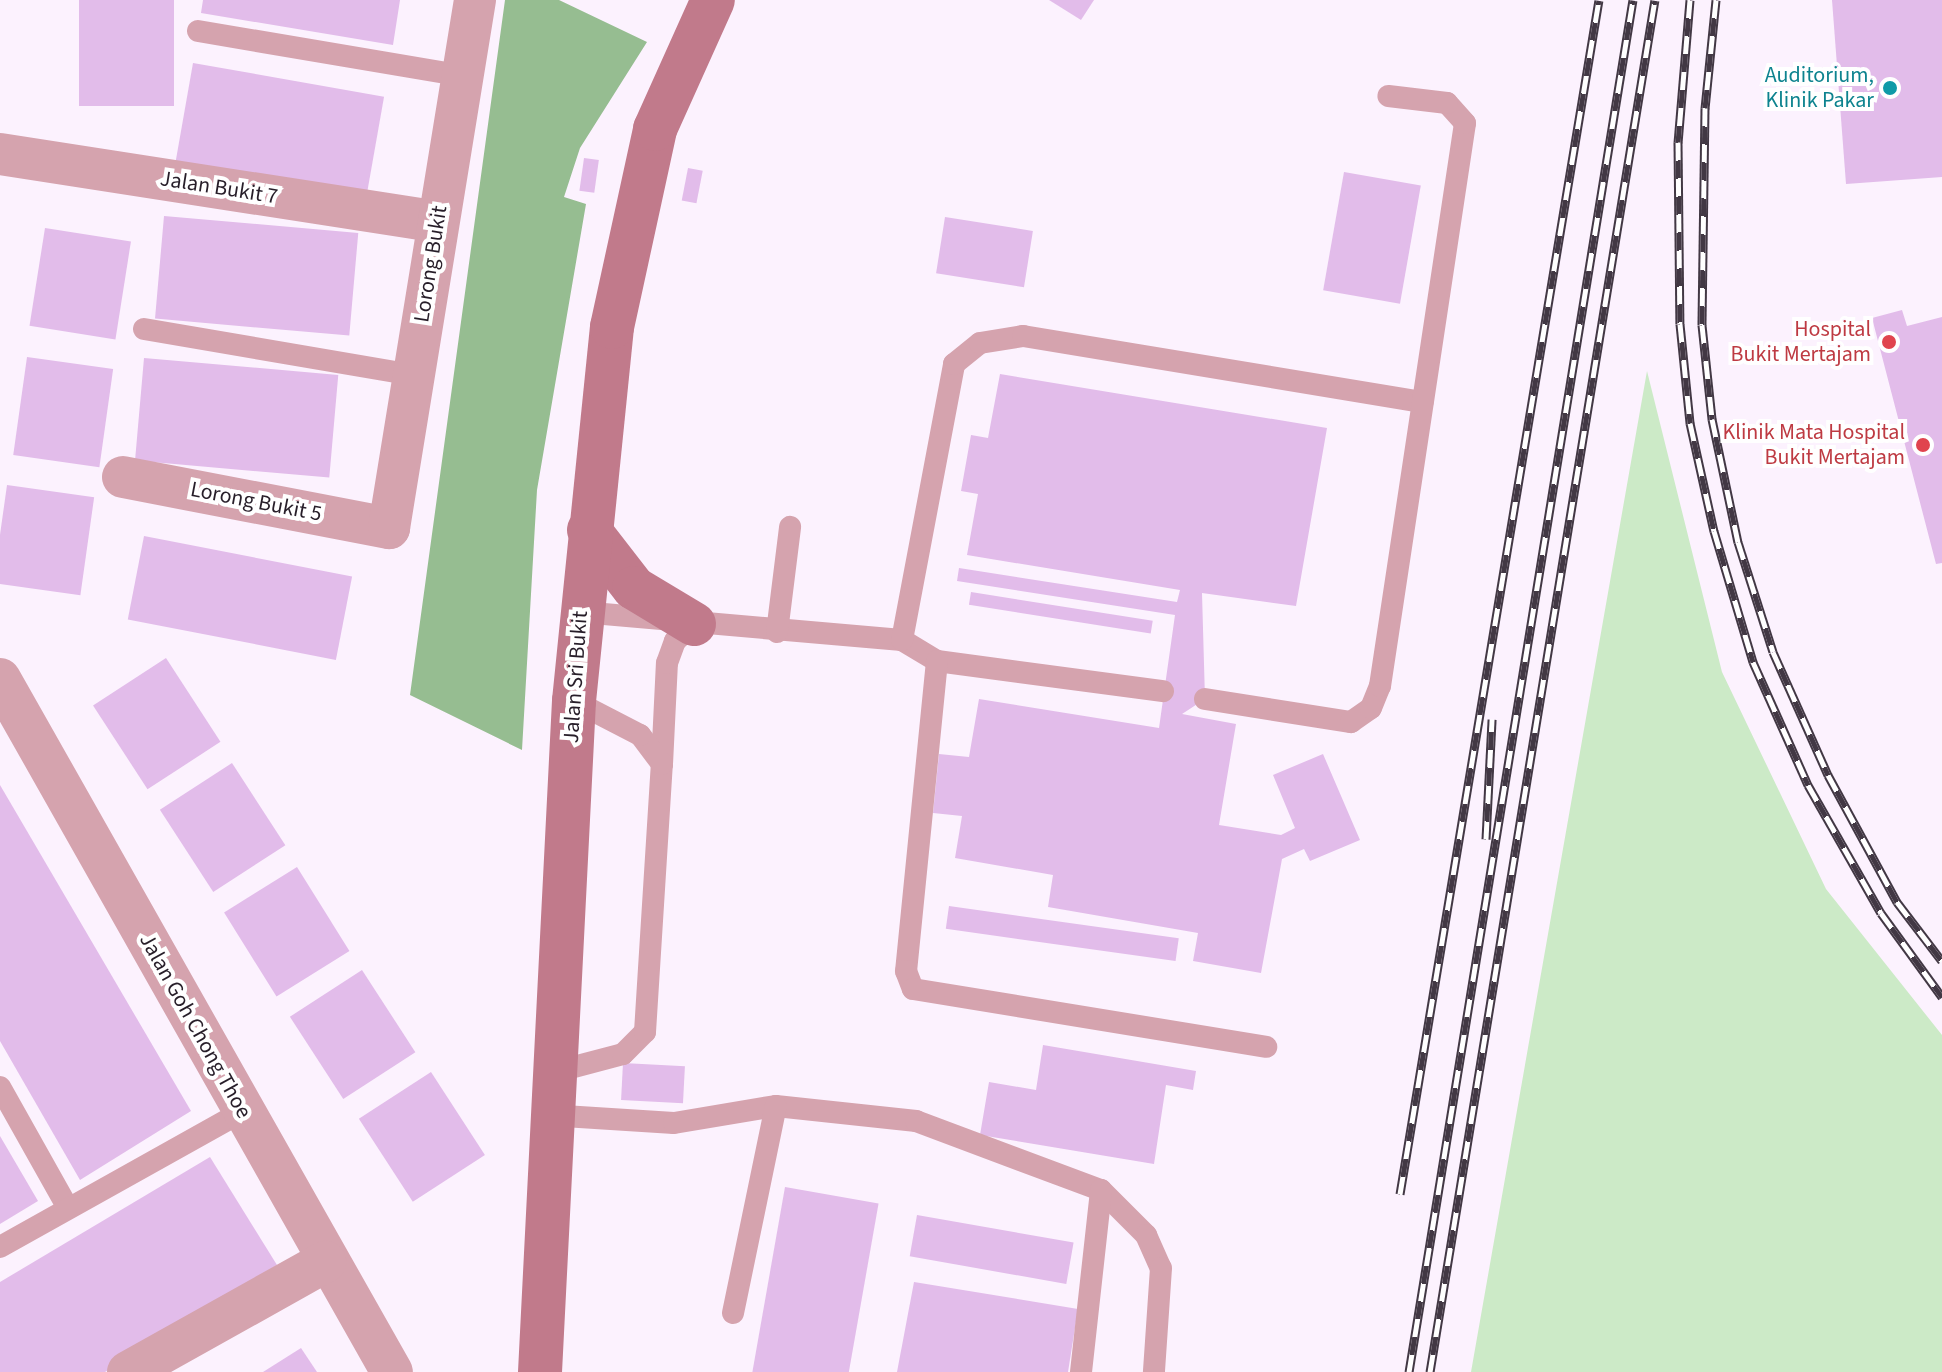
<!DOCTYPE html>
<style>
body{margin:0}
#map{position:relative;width:1942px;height:1372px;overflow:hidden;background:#fcf2fe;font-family:"Source Sans 3",sans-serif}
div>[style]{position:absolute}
.green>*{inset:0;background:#cceac7}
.forest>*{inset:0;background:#96bd91}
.building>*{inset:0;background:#e2bcea;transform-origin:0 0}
.lane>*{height:22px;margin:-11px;padding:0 11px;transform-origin:11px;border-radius:11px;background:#d5a3ae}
.street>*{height:42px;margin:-21px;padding:0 21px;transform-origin:21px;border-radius:21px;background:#d5a3ae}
.secondary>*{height:44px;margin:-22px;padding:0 22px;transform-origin:22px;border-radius:22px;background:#c17a8b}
.rail>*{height:9px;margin-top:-4.5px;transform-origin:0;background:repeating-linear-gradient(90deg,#fff 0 18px,#423844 0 36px);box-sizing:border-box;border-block:2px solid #423844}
.dots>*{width:22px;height:22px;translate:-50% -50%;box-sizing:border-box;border:4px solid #fff;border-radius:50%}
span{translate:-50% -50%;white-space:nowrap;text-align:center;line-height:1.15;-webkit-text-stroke:8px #fff;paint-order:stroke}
.culture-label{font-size:22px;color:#0d838f}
.right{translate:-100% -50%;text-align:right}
.street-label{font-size:22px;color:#271e29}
.health-label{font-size:22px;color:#be3a42}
</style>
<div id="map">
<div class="green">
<i style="clip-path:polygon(1647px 371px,1722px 672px,1826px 889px,1942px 1035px,1942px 1372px,1471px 1372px)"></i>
</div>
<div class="forest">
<i style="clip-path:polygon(505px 0,559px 0,647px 42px,580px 148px,564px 197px,586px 204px,537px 490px,522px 750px,410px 695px)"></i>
</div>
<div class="building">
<i style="left:79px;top:0;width:95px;height:106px"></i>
<i style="clip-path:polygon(203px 0,400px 0,393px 45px,201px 13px)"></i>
<i style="clip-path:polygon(1049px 0,1094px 0,1081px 20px)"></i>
<i style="clip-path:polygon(1832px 0,1942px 0,1942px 177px,1846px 184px)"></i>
<i style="left:193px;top:63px;width:194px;height:103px;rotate:10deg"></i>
<i style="left:584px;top:158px;width:15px;height:33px;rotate:8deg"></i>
<i style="left:688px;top:168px;width:15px;height:33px;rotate:11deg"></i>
<i style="left:1344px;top:172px;width:78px;height:120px;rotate:10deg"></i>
<i style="left:164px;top:216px;width:195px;height:103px;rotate:5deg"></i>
<i style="left:945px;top:217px;width:89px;height:57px;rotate:9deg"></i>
<i style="left:45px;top:228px;width:87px;height:99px;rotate:9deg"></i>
<i style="clip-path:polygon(1902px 310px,1907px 326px,1942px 317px,1942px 563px,1936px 564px,1872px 318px)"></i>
<i style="left:27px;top:357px;width:87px;height:99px;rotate:8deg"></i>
<i style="left:144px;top:358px;width:195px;height:103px;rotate:5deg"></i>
<i style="clip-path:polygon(1000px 374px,1327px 428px,1296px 606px,1202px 593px,1205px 699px,1182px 714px,1236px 724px,1219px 825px,1281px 835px,1295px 828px,1273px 775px,1323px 754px,1360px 840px,1310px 861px,1304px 849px,1282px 859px,1261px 973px,1193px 961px,1198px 933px,1048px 907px,1053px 875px,955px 858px,962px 816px,933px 813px,939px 754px,969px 757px,979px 699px,1159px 728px,1175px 615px,957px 581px,959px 568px,1177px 602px,1180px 590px,967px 555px,978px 494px,961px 491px,971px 435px,988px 438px)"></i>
<i style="left:7px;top:485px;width:88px;height:99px;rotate:8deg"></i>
<i style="left:144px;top:536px;width:212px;height:85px;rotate:11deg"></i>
<i style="left:971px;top:592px;width:184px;height:13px;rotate:9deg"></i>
<i style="left:166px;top:658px;width:100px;height:87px;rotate:57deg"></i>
<i style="left:232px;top:763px;width:98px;height:86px;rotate:57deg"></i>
<i style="clip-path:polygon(0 785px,191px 1111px,80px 1180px,0 1041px)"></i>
<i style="left:297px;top:867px;width:99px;height:86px;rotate:58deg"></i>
<i style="left:949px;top:906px;width:232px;height:23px;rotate:8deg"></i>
<i style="left:362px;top:970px;width:98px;height:86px;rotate:57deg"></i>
<i style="clip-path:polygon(1043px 1045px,1196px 1071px,1193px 1090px,1166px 1085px,1154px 1164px,980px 1135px,989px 1082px,1036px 1090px)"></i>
<i style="left:623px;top:1063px;width:62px;height:37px;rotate:3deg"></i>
<i style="left:431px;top:1072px;width:99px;height:86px;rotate:57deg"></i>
<i style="clip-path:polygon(0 1136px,38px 1201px,0 1224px)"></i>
<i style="clip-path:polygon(210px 1157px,277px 1265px,105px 1372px,0 1372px,0 1282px)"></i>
<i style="left:785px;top:1187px;width:95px;height:188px;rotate:10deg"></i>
<i style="left:917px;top:1215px;width:159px;height:42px;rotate:10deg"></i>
<i style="clip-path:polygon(914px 1282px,1078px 1309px,1068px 1372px,897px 1372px)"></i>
<i style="clip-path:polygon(301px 1348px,317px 1372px,263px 1372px)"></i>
</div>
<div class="lane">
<i style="left:198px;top:31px;width:269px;rotate:9.6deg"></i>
<i style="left:144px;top:329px;width:273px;rotate:9.7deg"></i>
<i style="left:581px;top:612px;width:322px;rotate:5deg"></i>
<i style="left:902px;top:640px;width:41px;rotate:31deg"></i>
<i style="left:937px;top:661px;width:228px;rotate:7.6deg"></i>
<i style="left:777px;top:632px;width:106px;rotate:-82.9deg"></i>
<i style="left:902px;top:640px;width:281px;rotate:-79.3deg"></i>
<i style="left:954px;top:364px;width:33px;rotate:-39deg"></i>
<i style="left:980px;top:343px;width:44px;rotate:-9.2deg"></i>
<i style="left:1023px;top:336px;width:405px;rotate:9.4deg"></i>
<i style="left:937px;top:661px;width:312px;rotate:95.7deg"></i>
<i style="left:906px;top:971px;width:19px;rotate:69deg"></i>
<i style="left:913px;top:989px;width:358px;rotate:9.3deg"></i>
<i style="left:1205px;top:699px;width:148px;rotate:9deg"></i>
<i style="left:1351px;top:722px;width:24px;rotate:-35deg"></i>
<i style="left:1371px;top:708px;width:24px;rotate:-68deg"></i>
<i style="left:1380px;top:686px;width:569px;rotate:-81.41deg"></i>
<i style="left:1465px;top:123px;width:27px;rotate:-132deg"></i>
<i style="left:1447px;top:103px;width:59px;rotate:-173.2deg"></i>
<i style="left:662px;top:764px;width:101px;rotate:-87.2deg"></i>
<i style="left:667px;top:663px;width:23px;rotate:-70deg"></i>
<i style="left:675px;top:641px;width:25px;rotate:-42deg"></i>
<i style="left:551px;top:1073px;width:74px;rotate:-14.8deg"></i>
<i style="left:623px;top:1054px;width:31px;rotate:-45deg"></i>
<i style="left:645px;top:1032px;width:269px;rotate:-86.4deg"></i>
<i style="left:662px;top:764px;width:36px;rotate:-127deg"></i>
<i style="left:640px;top:735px;width:74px;rotate:-152.7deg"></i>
<i style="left:0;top:1087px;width:139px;rotate:60.7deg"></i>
<i style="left:548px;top:1115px;width:126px;rotate:3.6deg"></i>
<i style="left:674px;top:1123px;width:103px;rotate:-9.5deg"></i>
<i style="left:776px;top:1106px;width:141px;rotate:6.1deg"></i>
<i style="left:916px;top:1121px;width:197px;rotate:20.5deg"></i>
<i style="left:1101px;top:1190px;width:64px;rotate:45deg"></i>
<i style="left:1146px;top:1235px;width:36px;rotate:66deg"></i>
<i style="left:1161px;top:1268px;width:104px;rotate:93.9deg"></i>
<i style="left:0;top:1247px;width:278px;rotate:-29.2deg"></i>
<i style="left:733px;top:1313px;width:211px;rotate:-78.3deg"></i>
<i style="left:1081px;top:1372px;width:183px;rotate:-83.7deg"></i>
</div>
<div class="street">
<i style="left:0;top:154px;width:443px;rotate:8.8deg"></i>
<i style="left:123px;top:477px;width:271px;rotate:10.9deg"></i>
<i style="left:389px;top:528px;width:535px;rotate:-80.75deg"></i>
<i style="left:0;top:679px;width:796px;rotate:60.51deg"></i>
<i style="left:128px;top:1372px;width:226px;rotate:-29.2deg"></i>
</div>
<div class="secondary">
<i style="left:589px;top:530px;width:73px;rotate:52.2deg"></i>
<i style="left:634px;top:588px;width:70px;rotate:31deg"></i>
<i style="left:540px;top:1372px;width:672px;rotate:-87.1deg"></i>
<i style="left:574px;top:701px;width:376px;rotate:-84.2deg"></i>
<i style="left:612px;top:327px;width:203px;rotate:-77.7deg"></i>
<i style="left:655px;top:129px;width:141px;rotate:-65.8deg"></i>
</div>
<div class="rail">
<i style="left:1690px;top:0;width:143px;rotate:94.8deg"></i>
<i style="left:1678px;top:142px;width:182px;rotate:89.4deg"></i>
<i style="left:1680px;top:324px;width:100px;rotate:84.2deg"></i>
<i style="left:1690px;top:423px;width:111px;rotate:77.5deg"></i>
<i style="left:1714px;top:531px;width:137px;rotate:73.4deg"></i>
<i style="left:1753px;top:662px;width:135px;rotate:65.9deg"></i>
<i style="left:1808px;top:785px;width:147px;rotate:60.3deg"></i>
<i style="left:1881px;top:913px;width:104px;rotate:54deg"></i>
<i style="left:1716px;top:0;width:109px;rotate:95.8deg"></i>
<i style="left:1705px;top:108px;width:217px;rotate:90.8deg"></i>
<i style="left:1702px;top:325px;width:95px;rotate:83.9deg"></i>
<i style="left:1712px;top:419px;width:126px;rotate:78.1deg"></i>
<i style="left:1738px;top:542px;width:115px;rotate:72.3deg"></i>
<i style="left:1773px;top:652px;width:135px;rotate:65.9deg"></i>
<i style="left:1828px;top:775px;width:145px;rotate:61.5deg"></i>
<i style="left:1897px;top:902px;width:74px;rotate:52.7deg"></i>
<i style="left:1486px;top:839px;width:120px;rotate:-87.1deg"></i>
<i style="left:1400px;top:1194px;width:1210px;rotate:-80.54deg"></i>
<i style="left:1409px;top:1372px;width:1390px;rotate:-80.73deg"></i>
<i style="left:1430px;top:1372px;width:1390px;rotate:-80.69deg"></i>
</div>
<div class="dots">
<i style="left:1890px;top:88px;background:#0f9aa8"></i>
<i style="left:1889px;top:342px;background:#e0444e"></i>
<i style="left:1923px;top:445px;background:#e0444e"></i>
</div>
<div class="culture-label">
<span class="right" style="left:1874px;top:88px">Auditorium,<br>Klinik Pakar</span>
</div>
<div class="street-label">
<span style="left:219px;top:188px;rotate:9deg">Jalan Bukit 7</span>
<span style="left:431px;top:264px;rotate:-81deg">Lorong Bukit</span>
<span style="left:256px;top:502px;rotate:11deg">Lorong Bukit 5</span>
<span style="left:576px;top:677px;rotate:-86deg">Jalan Sri Bukit</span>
<span style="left:195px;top:1026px;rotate:61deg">Jalan Goh Chong Thoe</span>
</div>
<div class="health-label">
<span class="right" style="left:1871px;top:342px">Hospital<br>Bukit Mertajam</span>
<span class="right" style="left:1905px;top:445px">Klinik Mata Hospital<br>Bukit Mertajam</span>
</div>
</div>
